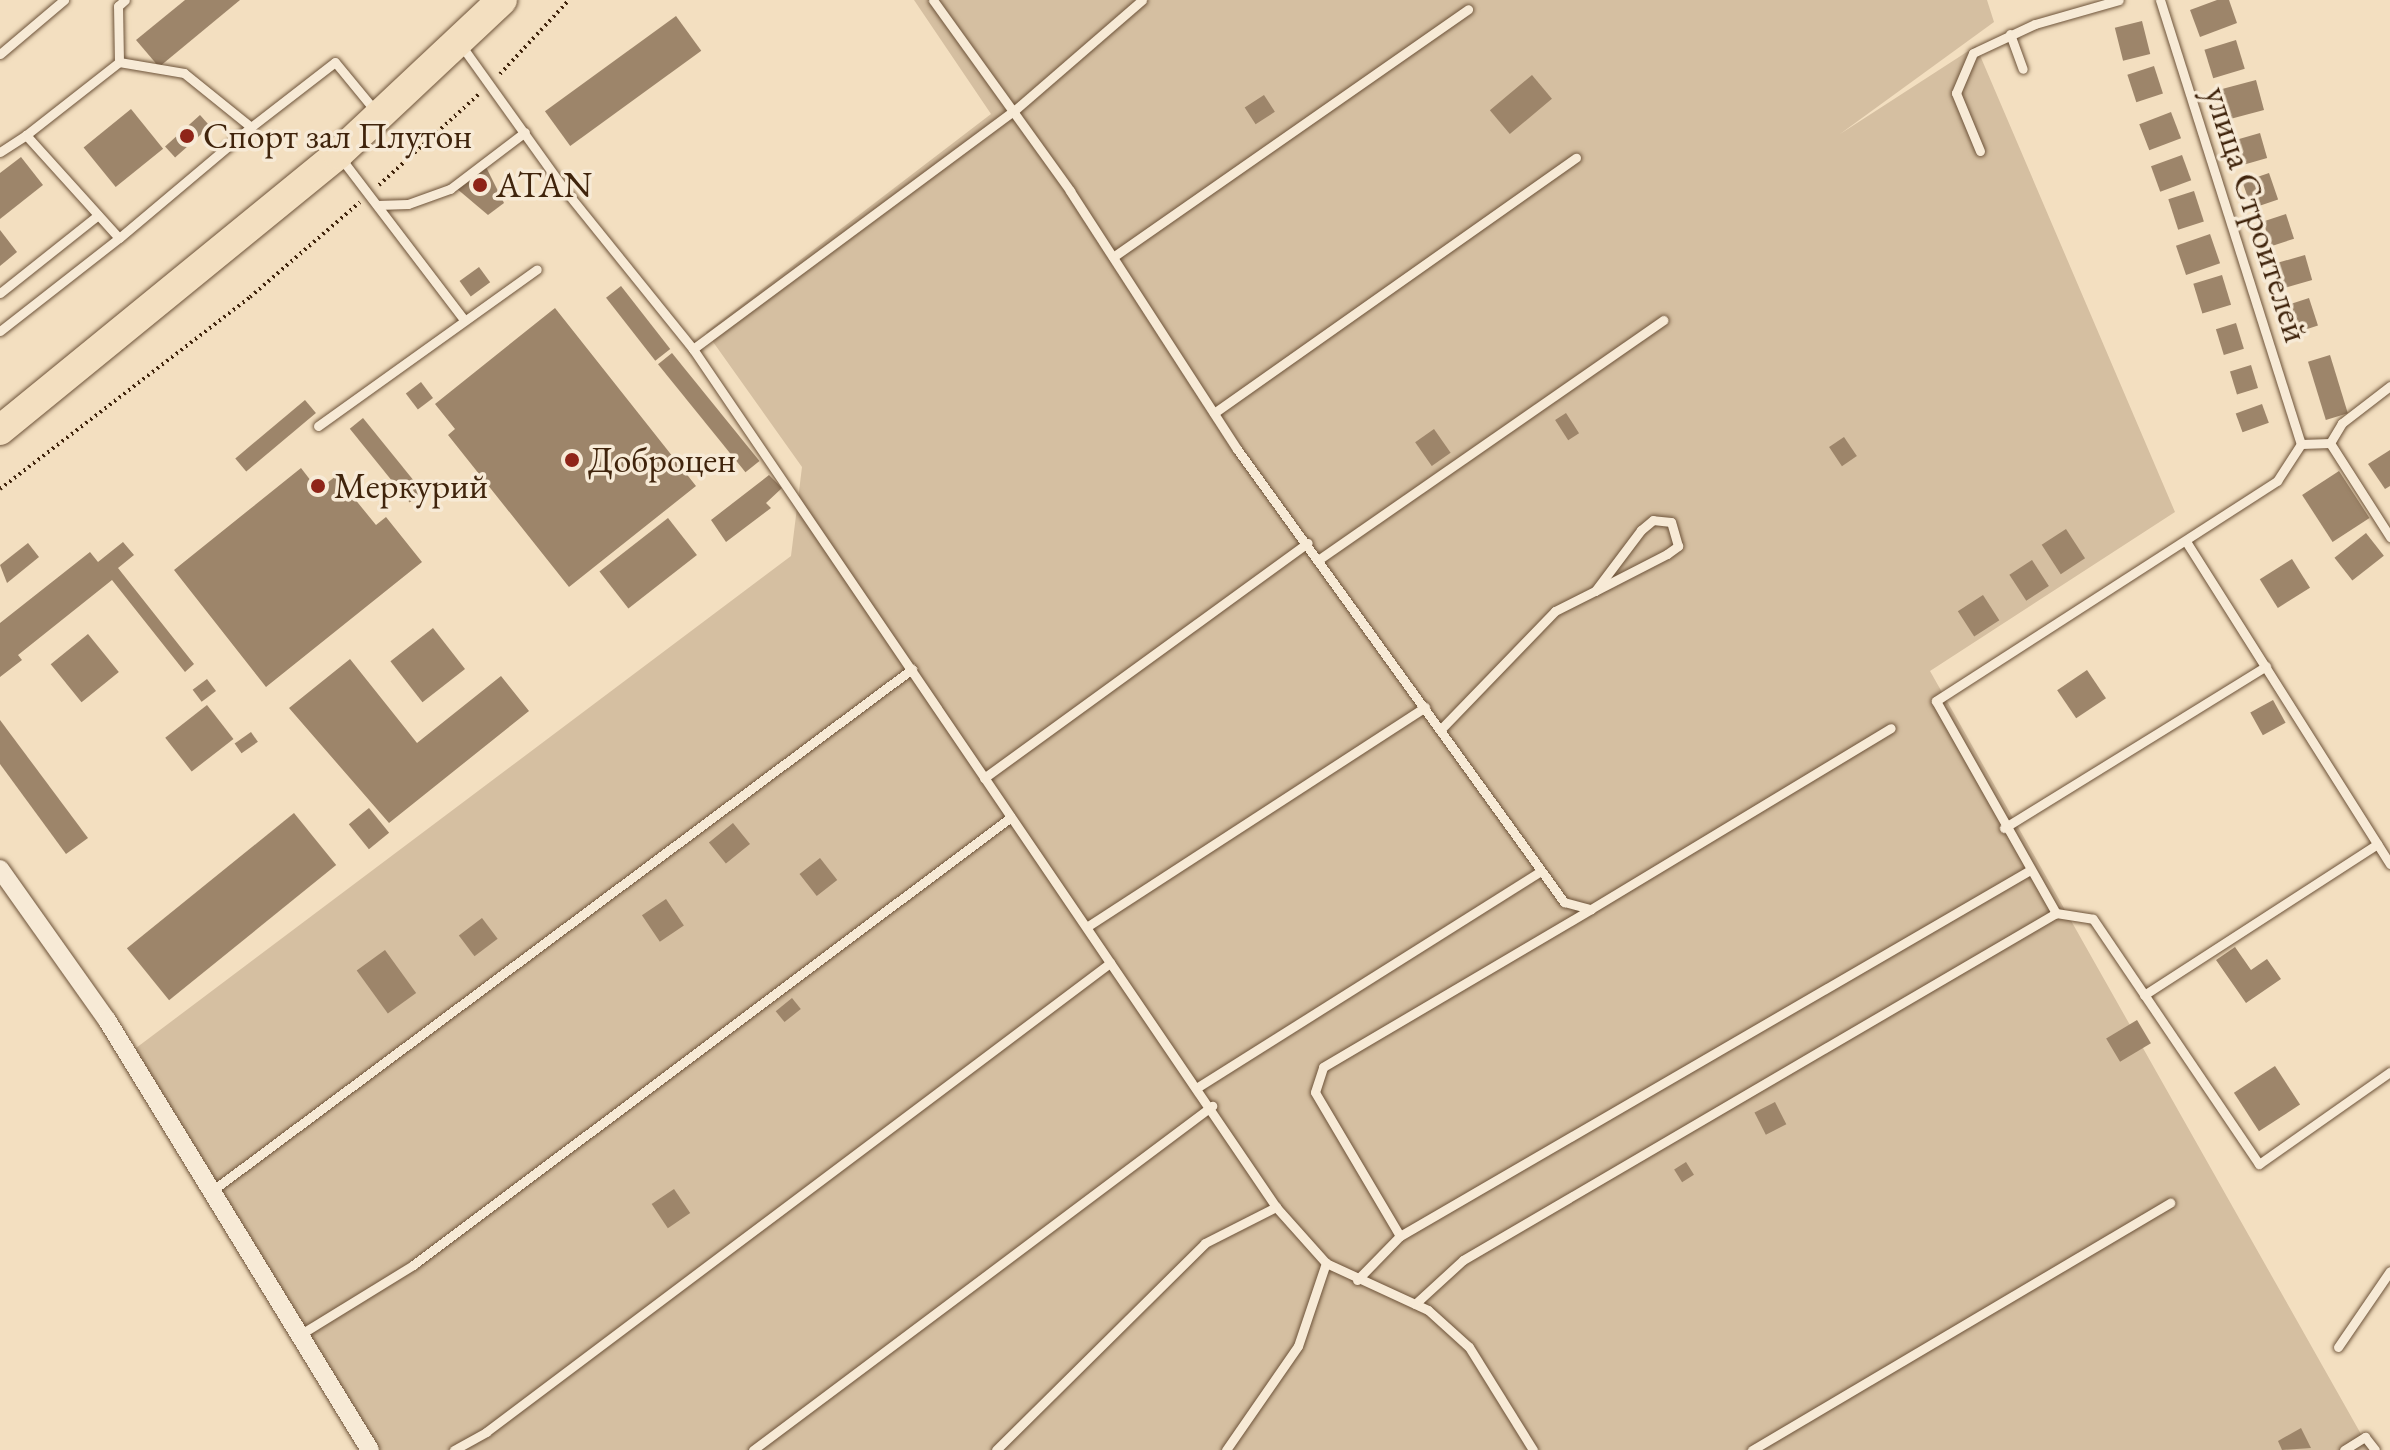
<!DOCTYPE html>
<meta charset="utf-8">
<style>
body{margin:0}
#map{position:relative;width:2390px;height:1450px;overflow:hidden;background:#f3dfc0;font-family:"EB Garamond",serif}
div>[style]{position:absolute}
.green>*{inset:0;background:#d5bfa1}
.building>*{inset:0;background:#9d856a;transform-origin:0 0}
.path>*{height:4px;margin-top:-2px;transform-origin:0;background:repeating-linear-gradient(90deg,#40240c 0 2px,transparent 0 6px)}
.roads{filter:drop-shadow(0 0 2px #6d5339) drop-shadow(0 0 2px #6d5339)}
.service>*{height:9px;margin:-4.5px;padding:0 4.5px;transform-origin:4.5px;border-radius:4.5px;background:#f7ead6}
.minor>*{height:18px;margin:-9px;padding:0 9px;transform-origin:9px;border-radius:9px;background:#f7ead6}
.primary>*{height:30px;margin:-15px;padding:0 15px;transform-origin:15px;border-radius:15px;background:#f3dfc0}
.dots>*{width:22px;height:22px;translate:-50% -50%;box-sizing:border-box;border:4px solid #f7ead6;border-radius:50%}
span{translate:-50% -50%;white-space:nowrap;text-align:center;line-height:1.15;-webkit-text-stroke:7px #f7ead6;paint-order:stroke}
.poi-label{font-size:36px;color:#40240c}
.left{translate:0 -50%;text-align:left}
.street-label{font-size:36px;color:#40240c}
</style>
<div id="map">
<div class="green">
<i style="clip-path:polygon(914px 0,1987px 0,1994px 22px,1840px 134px,1976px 46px,2175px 512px,1930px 671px,2370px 1450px,375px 1450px,132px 1051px,791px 556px,802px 467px,706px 332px,991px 114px)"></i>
</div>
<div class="building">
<i style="clip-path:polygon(185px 0,240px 0,159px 67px,136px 40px)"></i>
<i style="clip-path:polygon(2217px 0,2229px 0,2237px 23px,2200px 37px,2190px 10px)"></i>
<i style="left:676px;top:16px;width:43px;height:162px;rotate:54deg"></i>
<i style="left:2142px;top:21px;width:34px;height:28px;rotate:76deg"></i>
<i style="left:2236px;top:40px;width:30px;height:33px;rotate:73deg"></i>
<i style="left:2154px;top:66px;width:29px;height:28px;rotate:72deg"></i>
<i style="left:1532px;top:75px;width:31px;height:55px;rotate:50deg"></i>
<i style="left:2256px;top:80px;width:31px;height:38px;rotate:75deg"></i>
<i style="left:1264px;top:95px;width:20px;height:23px;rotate:57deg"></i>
<i style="left:131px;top:109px;width:51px;height:61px;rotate:51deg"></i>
<i style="left:2171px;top:112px;width:28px;height:34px;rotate:69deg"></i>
<i style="left:200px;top:115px;width:15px;height:47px;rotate:48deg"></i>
<i style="left:2260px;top:133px;width:26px;height:29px;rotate:74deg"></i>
<i style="left:2182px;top:155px;width:27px;height:33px;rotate:70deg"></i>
<i style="clip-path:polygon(21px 157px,43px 185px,0 219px,0 173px)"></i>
<i style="clip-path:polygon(485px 165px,504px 203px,488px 215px,456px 188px)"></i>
<i style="left:2269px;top:173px;width:28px;height:28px;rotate:71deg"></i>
<i style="left:2194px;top:191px;width:32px;height:27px;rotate:72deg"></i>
<i style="left:2286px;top:214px;width:26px;height:24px;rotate:72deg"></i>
<i style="clip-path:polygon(0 230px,17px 252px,0 266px)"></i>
<i style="left:2210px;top:234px;width:31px;height:36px;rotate:71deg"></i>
<i style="left:2305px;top:255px;width:26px;height:32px;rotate:74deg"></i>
<i style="left:479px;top:267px;width:19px;height:24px;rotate:54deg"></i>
<i style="left:2222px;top:275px;width:31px;height:30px;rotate:73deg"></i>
<i style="left:621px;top:286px;width:80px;height:19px;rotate:52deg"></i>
<i style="left:2309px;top:298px;width:29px;height:25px;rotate:72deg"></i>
<i style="clip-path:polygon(555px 308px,696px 486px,569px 587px,448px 435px,455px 429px,435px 404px)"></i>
<i style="left:2236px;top:323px;width:27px;height:21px;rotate:73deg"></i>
<i style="left:672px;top:353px;width:139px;height:18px;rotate:51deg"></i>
<i style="left:2330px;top:355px;width:61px;height:23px;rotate:73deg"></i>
<i style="left:2251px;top:365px;width:24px;height:22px;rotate:73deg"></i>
<i style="left:421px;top:382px;width:20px;height:19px;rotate:53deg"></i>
<i style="left:305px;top:400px;width:17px;height:91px;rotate:50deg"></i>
<i style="left:2262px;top:404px;width:20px;height:28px;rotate:70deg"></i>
<i style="left:1566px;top:413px;width:24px;height:13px;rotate:57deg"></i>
<i style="left:363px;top:418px;width:95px;height:17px;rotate:51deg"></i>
<i style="left:1434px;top:429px;width:29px;height:23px;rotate:55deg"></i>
<i style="left:1844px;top:437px;width:23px;height:18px;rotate:56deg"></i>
<i style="clip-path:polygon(2390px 450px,2390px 486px,2385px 489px,2368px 464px)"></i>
<i style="clip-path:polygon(301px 468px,318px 490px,336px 476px,376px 525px,386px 517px,422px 562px,266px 687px,174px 570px)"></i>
<i style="left:2339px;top:471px;width:56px;height:44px;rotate:57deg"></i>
<i style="clip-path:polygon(769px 475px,782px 488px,766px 503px,771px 508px,726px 542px,711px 520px)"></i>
<i style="left:668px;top:518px;width:47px;height:87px;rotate:52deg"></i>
<i style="left:2066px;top:529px;width:35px;height:29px;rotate:57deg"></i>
<i style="left:2366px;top:533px;width:29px;height:40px;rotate:52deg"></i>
<i style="clip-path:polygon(123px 542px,134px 555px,118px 568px,194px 664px,185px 672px,112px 580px,18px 655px,22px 660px,0 677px,0 623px,90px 552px,98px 562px)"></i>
<i style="clip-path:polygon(28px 543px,39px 557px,7px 583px,0 565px)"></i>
<i style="left:2292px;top:559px;width:34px;height:38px;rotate:58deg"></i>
<i style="left:2032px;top:560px;width:31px;height:27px;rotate:57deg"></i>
<i style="left:1983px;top:595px;width:30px;height:30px;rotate:57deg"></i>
<i style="left:433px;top:628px;width:52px;height:54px;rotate:52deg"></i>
<i style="left:88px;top:634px;width:49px;height:48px;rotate:51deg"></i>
<i style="clip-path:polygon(350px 659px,417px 743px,501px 676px,529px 711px,389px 823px,289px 708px)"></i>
<i style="left:2087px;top:670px;width:34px;height:36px;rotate:56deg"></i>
<i style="left:207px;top:679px;width:15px;height:18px;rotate:53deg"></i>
<i style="left:2273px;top:700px;width:26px;height:26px;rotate:61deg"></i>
<i style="left:207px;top:705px;width:43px;height:53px;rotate:52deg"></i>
<i style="clip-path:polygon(0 720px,88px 838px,66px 854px,0 764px)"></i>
<i style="left:251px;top:732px;width:12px;height:20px;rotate:55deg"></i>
<i style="left:369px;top:808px;width:32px;height:26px;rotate:51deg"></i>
<i style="left:294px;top:813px;width:67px;height:215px;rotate:51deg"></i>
<i style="left:733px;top:823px;width:27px;height:31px;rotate:51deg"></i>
<i style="left:820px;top:858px;width:28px;height:26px;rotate:52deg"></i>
<i style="left:666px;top:899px;width:32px;height:29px;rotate:56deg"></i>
<i style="left:482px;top:918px;width:26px;height:29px;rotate:53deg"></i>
<i style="clip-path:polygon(2235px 947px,2251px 970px,2267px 959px,2281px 979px,2246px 1003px,2216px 960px)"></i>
<i style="left:385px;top:950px;width:53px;height:35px;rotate:54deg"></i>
<i style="left:792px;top:998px;width:14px;height:21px;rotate:51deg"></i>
<i style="left:2137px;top:1020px;width:27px;height:36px;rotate:59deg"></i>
<i style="left:2275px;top:1066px;width:46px;height:49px;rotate:57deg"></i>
<i style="left:1775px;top:1102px;width:25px;height:23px;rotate:63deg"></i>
<i style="left:1686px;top:1162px;width:15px;height:14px;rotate:58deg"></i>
<i style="left:674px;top:1189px;width:29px;height:27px;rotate:56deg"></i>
<i style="clip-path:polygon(2301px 1428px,2311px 1448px,2282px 1450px,2278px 1441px)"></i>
</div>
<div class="path">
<i style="left:500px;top:74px;width:101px;rotate:-47deg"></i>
<i style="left:379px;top:185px;width:135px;rotate:-42.3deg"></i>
<i style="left:0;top:489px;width:315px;rotate:-37.5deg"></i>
<i style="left:250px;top:297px;width:145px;rotate:-40.8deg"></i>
</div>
<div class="roads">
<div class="service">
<i style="left:933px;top:0;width:235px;rotate:54.3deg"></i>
<i style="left:1070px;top:191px;width:307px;rotate:57.1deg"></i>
<i style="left:1237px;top:449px;width:559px;rotate:54.18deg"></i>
<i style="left:1564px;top:902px;width:28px;rotate:15deg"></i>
<i style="left:1591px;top:909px;width:350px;rotate:-31.1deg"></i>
<i style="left:2160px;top:0;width:466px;rotate:72.4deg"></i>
<i style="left:2010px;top:34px;width:37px;rotate:70deg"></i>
<i style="left:461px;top:45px;width:177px;rotate:54.4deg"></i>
<i style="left:564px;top:189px;width:206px;rotate:51.1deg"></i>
<i style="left:693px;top:349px;width:1037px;rotate:55.8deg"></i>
<i style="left:1276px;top:1207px;width:75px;rotate:48.2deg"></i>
<i style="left:1326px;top:1263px;width:112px;rotate:24.7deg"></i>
<i style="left:1428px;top:1310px;width:55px;rotate:42.1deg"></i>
<i style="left:1469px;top:1347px;width:121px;rotate:58.1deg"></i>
<i style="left:0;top:54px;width:84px;rotate:-40.2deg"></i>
<i style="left:119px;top:62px;width:56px;rotate:-91deg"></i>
<i style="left:118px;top:6px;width:9px;rotate:-41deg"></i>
<i style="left:251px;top:127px;width:172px;rotate:139.9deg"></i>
<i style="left:119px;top:238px;width:139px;rotate:-132.1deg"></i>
<i style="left:26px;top:135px;width:118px;rotate:-38.1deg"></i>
<i style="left:119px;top:62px;width:66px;rotate:9.6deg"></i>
<i style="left:184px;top:73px;width:86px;rotate:38.9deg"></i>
<i style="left:251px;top:127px;width:106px;rotate:-37.7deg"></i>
<i style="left:335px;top:62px;width:65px;rotate:50.6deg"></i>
<i style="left:1980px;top:151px;width:63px;rotate:-112.5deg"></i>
<i style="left:1956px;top:93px;width:43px;rotate:-67deg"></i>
<i style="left:1973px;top:53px;width:68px;rotate:-25.1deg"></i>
<i style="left:2035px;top:24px;width:87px;rotate:-15.9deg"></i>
<i style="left:0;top:152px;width:31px;rotate:-33deg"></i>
<i style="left:340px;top:157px;width:205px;rotate:52.7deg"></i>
<i style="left:377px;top:205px;width:31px;rotate:-2deg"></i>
<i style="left:408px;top:204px;width:45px;rotate:-19.7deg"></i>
<i style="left:450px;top:189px;width:94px;rotate:-37.2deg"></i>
<i style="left:1113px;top:257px;width:433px;rotate:-34.9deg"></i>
<i style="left:0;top:293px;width:125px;rotate:-38.5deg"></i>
<i style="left:0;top:331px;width:151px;rotate:-38deg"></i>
<i style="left:693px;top:349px;width:401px;rotate:-36.6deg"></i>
<i style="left:1015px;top:110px;width:168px;rotate:-40.9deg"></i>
<i style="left:2390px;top:386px;width:61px;rotate:142.4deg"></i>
<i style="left:2342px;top:423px;width:23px;rotate:121deg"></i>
<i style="left:2330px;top:443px;width:29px;rotate:178deg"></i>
<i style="left:2301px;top:444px;width:44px;rotate:123deg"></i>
<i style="left:2277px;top:481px;width:406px;rotate:147.2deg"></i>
<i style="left:1936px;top:701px;width:244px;rotate:60.5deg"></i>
<i style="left:2056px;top:913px;width:37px;rotate:9deg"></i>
<i style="left:2093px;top:919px;width:296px;rotate:55.9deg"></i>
<i style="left:2259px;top:1164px;width:160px;rotate:-35.1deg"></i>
<i style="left:1214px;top:413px;width:443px;rotate:-35.2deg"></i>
<i style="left:318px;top:426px;width:269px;rotate:-35.6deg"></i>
<i style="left:2330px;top:443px;width:112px;rotate:57.4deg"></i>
<i style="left:2187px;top:543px;width:380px;rotate:57.7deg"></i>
<i style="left:1321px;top:558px;width:417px;rotate:-34.8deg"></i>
<i style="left:1441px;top:729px;width:164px;rotate:-46deg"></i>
<i style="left:1555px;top:611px;width:45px;rotate:-26.6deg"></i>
<i style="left:1595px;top:591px;width:81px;rotate:-27.2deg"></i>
<i style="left:1667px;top:554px;width:14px;rotate:-36deg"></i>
<i style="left:1678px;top:546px;width:25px;rotate:-106deg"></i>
<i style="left:1671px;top:522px;width:18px;rotate:-174deg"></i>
<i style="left:1653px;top:520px;width:16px;rotate:140deg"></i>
<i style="left:1641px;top:530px;width:76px;rotate:127deg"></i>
<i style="left:984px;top:778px;width:400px;rotate:-36deg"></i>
<i style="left:2004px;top:828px;width:308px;rotate:-31.7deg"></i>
<i style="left:1088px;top:926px;width:402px;rotate:-33deg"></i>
<i style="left:2144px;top:995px;width:278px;rotate:-32.9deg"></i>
<i style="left:1198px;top:1087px;width:405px;rotate:-32.2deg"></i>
<i style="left:213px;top:1190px;width:872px;rotate:-36.7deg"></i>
<i style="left:1400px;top:1236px;width:167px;rotate:-120.6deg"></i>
<i style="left:1315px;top:1092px;width:26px;rotate:-72deg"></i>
<i style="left:1323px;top:1067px;width:311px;rotate:-30.5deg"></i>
<i style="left:1357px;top:1280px;width:62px;rotate:-45.7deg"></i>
<i style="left:1400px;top:1236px;width:729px;rotate:-30.15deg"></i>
<i style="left:1415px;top:1304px;width:65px;rotate:-42.5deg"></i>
<i style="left:1463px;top:1260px;width:687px;rotate:-30.33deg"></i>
<i style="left:301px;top:1334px;width:132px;rotate:-31.6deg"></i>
<i style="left:413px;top:1265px;width:747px;rotate:-36.84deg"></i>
<i style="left:2338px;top:1347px;width:92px;rotate:-55.6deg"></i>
<i style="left:454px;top:1450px;width:37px;rotate:-29deg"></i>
<i style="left:486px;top:1432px;width:781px;rotate:-36.93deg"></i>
<i style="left:753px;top:1450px;width:574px;rotate:-36.85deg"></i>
<i style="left:996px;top:1450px;width:294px;rotate:-44.7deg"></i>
<i style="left:1205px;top:1243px;width:80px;rotate:-26.9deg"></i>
<i style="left:1226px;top:1450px;width:126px;rotate:-55.3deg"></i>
<i style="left:1298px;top:1346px;width:88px;rotate:-71.4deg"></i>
<i style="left:1752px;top:1450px;width:486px;rotate:-30.6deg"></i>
<i style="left:2344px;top:1450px;width:25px;rotate:-32deg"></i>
<i style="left:2365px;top:1437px;width:16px;rotate:52deg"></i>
</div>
<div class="minor">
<i style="left:0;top:869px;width:185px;rotate:54.7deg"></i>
<i style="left:107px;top:1020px;width:504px;rotate:58.55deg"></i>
</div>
<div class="primary">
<i style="left:0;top:430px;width:436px;rotate:-39.2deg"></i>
<i style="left:338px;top:154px;width:225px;rotate:-43.2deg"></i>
</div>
</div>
<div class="dots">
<i style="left:187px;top:136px;background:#8f2418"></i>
<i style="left:480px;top:185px;background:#8f2418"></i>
<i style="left:572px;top:460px;background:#8f2418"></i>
<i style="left:318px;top:486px;background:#8f2418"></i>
</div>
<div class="poi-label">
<span class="left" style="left:203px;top:136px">Спорт зал Плутон</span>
<span class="left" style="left:496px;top:185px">ATAN</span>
<span class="left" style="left:588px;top:460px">Доброцен</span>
<span class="left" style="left:334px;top:486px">Меркурий</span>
</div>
<div class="street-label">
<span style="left:2257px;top:214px;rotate:72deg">улица Строителей</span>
</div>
</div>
